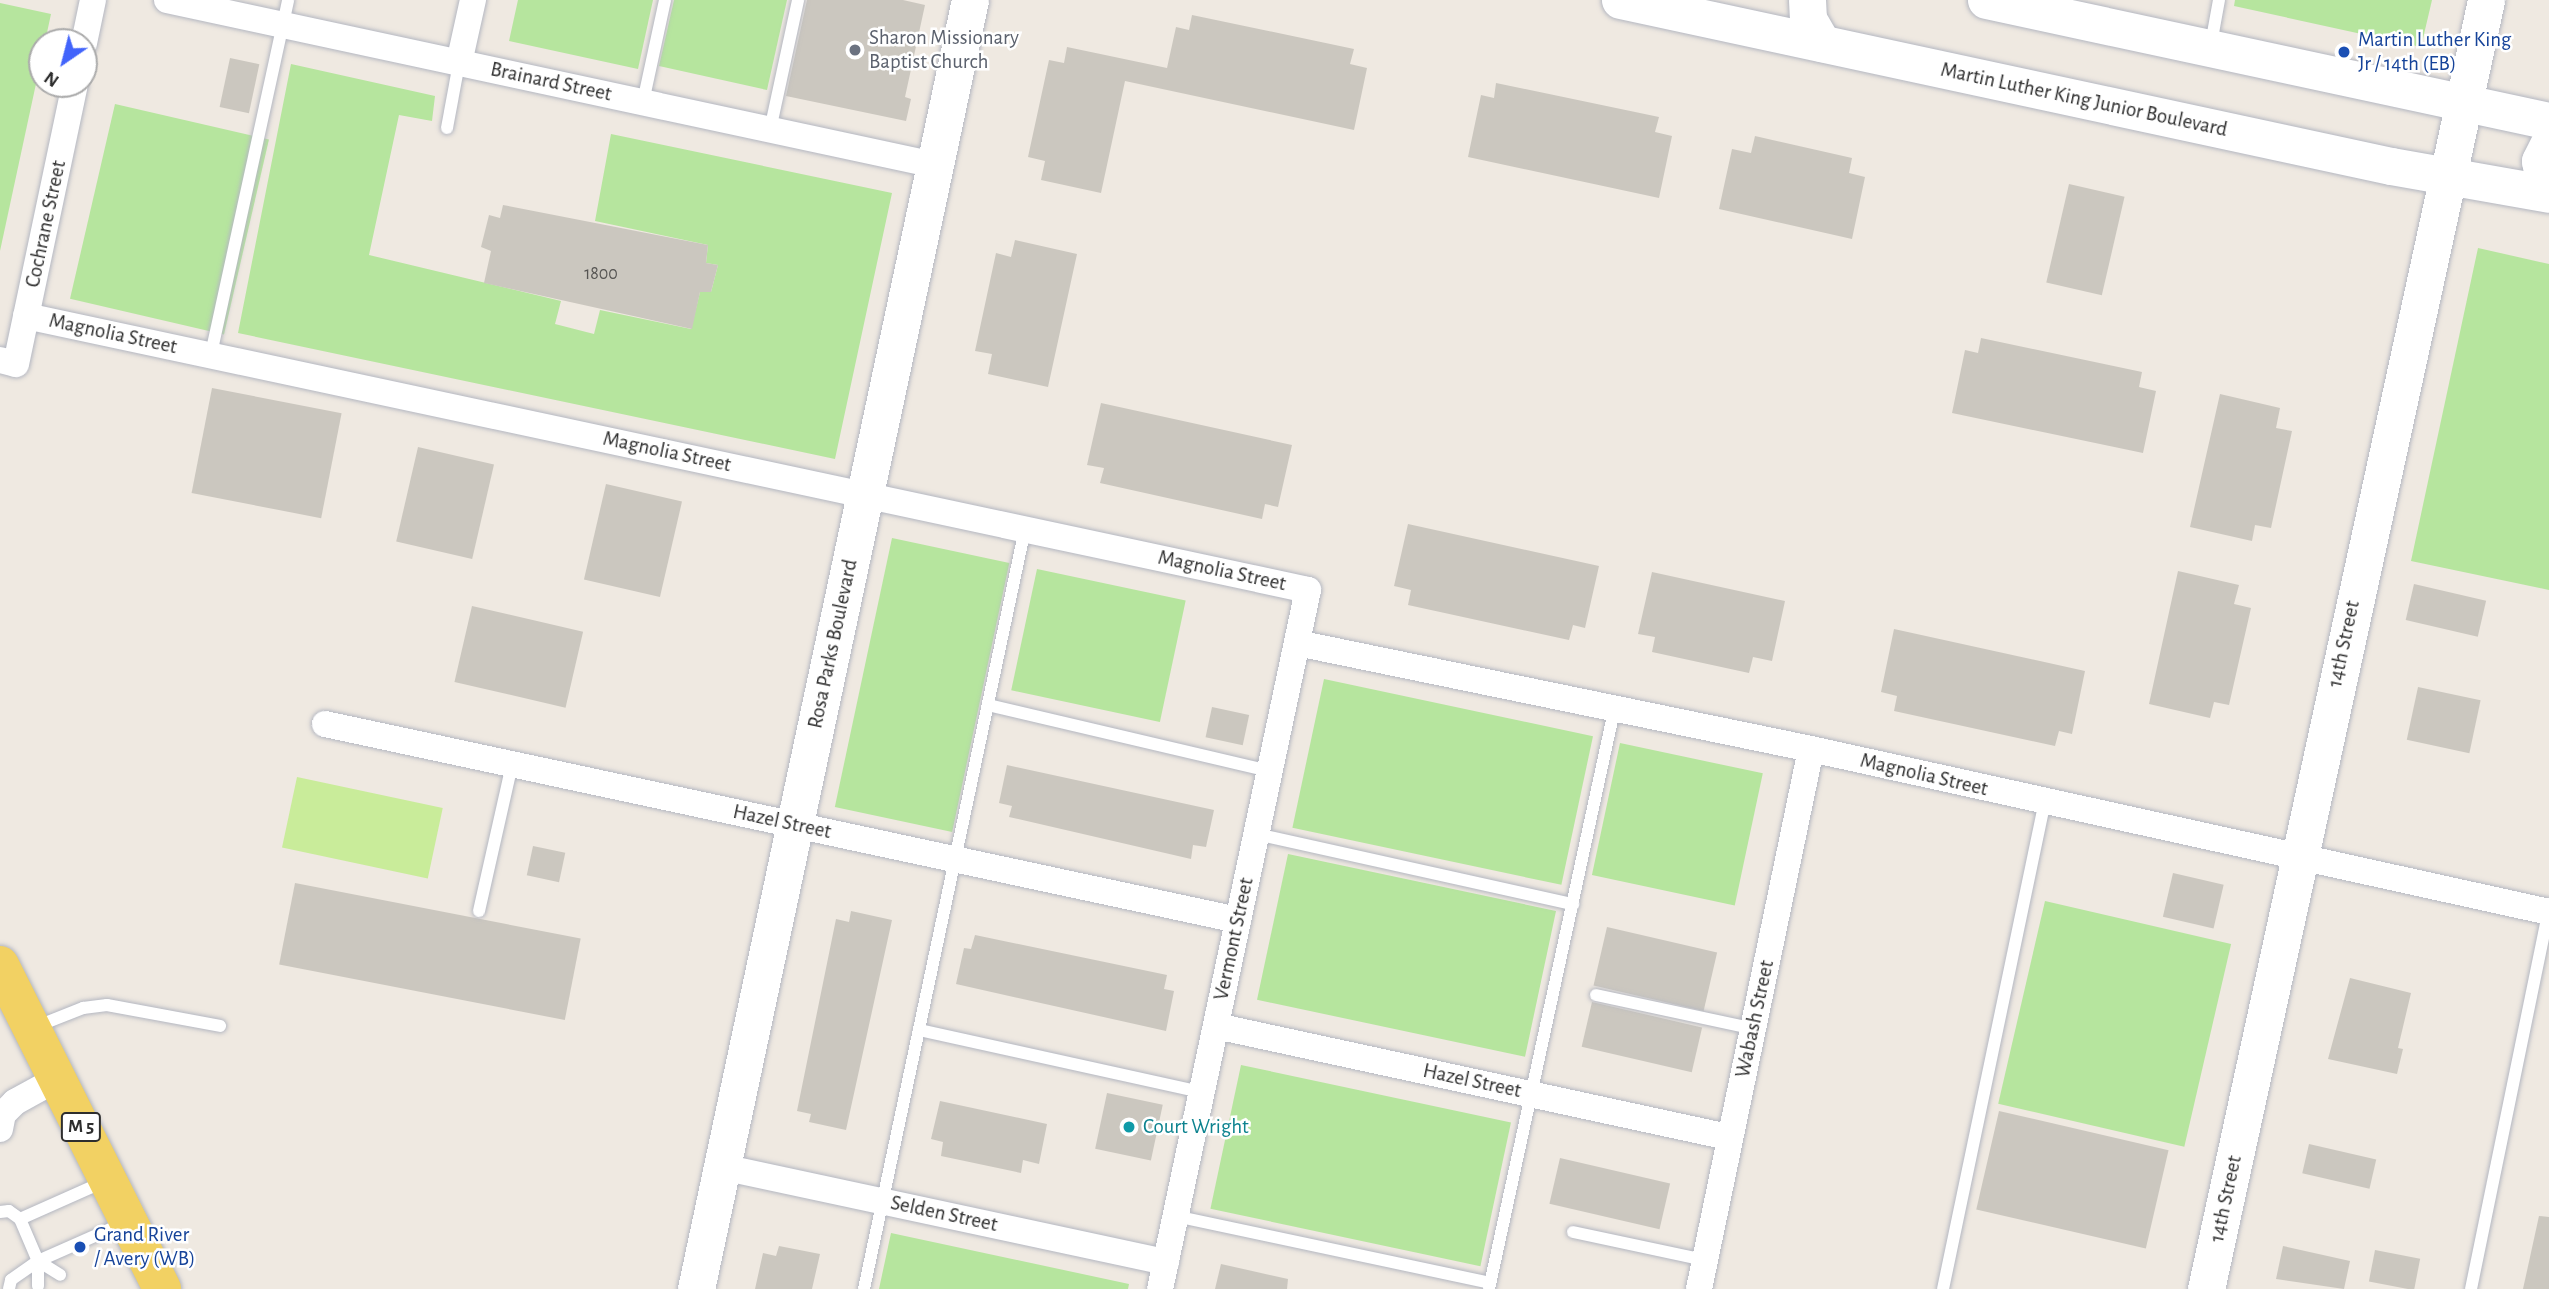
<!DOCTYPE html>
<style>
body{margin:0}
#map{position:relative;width:2549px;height:1289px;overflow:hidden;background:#efe9e1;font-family:"Alegreya Sans",sans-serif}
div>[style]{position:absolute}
.green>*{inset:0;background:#b6e59e;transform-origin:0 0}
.pitch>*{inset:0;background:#c9ec9a;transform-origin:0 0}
.building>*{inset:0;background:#cbc7bf;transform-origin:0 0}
.roads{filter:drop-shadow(0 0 2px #b4b7c1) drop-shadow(0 0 2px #b4b7c1)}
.lane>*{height:12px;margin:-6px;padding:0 6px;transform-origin:6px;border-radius:6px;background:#fff}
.street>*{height:26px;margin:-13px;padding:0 13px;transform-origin:13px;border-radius:13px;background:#fff}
.secondary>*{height:37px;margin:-18.5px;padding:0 18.5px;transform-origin:18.5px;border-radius:18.5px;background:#fff}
.primary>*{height:38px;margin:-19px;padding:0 19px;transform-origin:19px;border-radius:19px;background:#f2d163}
.dots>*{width:19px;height:19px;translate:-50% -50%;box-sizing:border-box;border:4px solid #fff;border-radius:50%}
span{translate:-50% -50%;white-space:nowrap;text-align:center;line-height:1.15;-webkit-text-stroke:5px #fff;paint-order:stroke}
.number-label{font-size:18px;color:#555452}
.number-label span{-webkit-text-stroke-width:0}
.shield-label span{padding:2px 5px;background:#fff;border:2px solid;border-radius:5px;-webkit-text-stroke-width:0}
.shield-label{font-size:19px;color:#2e2e2e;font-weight:700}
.worship-label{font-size:21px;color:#5b616d}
.left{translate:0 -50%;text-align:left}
.transit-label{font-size:21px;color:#164399}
.street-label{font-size:21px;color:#2e2e2e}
.culture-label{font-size:21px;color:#0d838f}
.north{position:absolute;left:28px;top:28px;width:70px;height:70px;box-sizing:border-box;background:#fff;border:2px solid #ababab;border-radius:50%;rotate:215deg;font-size:19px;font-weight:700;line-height:28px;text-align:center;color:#2e2e2e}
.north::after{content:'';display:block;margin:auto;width:24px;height:32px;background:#4264fb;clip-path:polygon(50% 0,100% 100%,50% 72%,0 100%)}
</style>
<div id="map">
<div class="green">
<i style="clip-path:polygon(518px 0,653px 0,638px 69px,509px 41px)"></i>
<i style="clip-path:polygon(674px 0,787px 0,767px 90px,659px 66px)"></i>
<i style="clip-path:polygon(2235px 0,2432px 0,2421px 47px,2234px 6px)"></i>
<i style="clip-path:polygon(0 3px,51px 14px,0 251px)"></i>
<i style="clip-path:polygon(291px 64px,435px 96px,432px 121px,399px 115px,369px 255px,561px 301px,555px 324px,594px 334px,600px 310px,691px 329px,700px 292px,711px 292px,718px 265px,706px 263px,708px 245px,595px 221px,611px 134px,892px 193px,835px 459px,238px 333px)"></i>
<i style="left:115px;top:104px;width:158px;height:200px;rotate:13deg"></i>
<i style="clip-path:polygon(2478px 248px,2549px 264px,2549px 590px,2411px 561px)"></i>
<i style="left:892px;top:538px;width:120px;height:275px;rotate:12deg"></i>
<i style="left:1037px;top:569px;width:152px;height:124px;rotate:12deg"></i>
<i style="left:1324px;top:679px;width:275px;height:152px;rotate:12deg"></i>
<i style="left:1620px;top:743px;width:146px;height:135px;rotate:12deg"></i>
<i style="left:1288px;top:854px;width:274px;height:149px;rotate:12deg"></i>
<i style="left:2045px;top:901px;width:191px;height:208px;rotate:13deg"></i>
<i style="left:1241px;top:1065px;width:276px;height:147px;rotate:12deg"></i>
<i style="clip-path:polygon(891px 1233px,1129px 1284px,1128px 1289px,879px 1289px)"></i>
</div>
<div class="pitch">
<i style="left:297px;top:777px;width:149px;height:72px;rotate:12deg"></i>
</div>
<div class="building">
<i style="clip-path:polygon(807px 0,903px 0,925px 5px,905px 97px,911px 99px,906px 121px,786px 96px)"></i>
<i style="clip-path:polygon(1192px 15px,1354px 49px,1350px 64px,1367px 68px,1354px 130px,1125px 81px,1101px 193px,1041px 180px,1045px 161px,1028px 157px,1049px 60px,1064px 63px,1067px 47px,1167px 68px,1176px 27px,1189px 30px)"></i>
<i style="left:230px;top:58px;width:30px;height:50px;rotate:12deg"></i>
<i style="clip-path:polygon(1496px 83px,1659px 117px,1655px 132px,1672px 136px,1659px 198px,1468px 157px,1481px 95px,1494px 98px)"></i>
<i style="clip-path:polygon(1755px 136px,1852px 158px,1849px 173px,1865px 177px,1852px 239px,1719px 209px,1732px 149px,1751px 153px)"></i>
<i style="left:2069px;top:184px;width:57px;height:101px;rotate:13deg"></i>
<i style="clip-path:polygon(503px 205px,708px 245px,706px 263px,718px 265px,711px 292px,700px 292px,692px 329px,484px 283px,491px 251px,481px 247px,489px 215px,500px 218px)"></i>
<i style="clip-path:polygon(1015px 240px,1077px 254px,1048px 387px,988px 374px,992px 354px,975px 351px,996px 253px,1011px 257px)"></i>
<i style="clip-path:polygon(1981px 338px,2142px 372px,2139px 387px,2156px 391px,2143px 453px,1952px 413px,1965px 350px,1978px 353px)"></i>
<i style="left:212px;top:388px;width:132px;height:107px;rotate:11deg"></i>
<i style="clip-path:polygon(2220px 394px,2280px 408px,2276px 428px,2292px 431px,2271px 528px,2255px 525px,2252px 541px,2190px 527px)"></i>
<i style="clip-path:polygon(1101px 403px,1292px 445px,1278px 507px,1265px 504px,1262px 519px,1100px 483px,1104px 468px,1087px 465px)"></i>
<i style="left:418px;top:447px;width:78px;height:97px;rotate:13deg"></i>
<i style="left:606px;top:484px;width:78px;height:98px;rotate:13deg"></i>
<i style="clip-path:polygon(1408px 524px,1599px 566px,1585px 628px,1573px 625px,1569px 640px,1408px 605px,1411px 590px,1394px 586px)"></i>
<i style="clip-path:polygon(2178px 571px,2239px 585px,2234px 604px,2251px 608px,2229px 705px,2214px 702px,2210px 718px,2149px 704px)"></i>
<i style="clip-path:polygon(1652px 572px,1785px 601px,1772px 661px,1753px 657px,1749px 673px,1652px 652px,1655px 637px,1638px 634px)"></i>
<i style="left:2414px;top:584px;width:74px;height:37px;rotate:13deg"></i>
<i style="left:472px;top:606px;width:114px;height:78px;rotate:13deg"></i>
<i style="clip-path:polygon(1894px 629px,2085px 671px,2072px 734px,2059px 731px,2055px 746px,1894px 711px,1897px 696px,1881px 692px)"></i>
<i style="left:2418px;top:687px;width:64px;height:54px;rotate:12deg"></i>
<i style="left:1212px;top:707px;width:38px;height:31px;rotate:12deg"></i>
<i style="clip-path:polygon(1007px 765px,1214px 810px,1206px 847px,1193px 845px,1191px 859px,1009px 817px,1012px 806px,999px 803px)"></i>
<i style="left:533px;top:846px;width:33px;height:30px;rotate:12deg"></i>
<i style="left:2173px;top:873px;width:52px;height:45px;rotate:13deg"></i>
<i style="left:295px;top:883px;width:291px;height:83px;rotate:11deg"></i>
<i style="clip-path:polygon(851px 911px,892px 920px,846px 1130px,809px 1122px,811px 1114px,797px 1111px,836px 919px,849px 922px)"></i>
<i style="left:1607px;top:927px;width:113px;height:60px;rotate:13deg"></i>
<i style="clip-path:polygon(975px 935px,1167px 975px,1164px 989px,1174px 991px,1166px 1031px,956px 984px,964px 948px,971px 949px)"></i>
<i style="clip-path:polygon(2350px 978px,2411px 993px,2398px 1048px,2403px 1049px,2397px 1074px,2328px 1059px)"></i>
<i style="left:1592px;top:1002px;width:113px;height:46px;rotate:13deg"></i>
<i style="left:1107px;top:1093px;width:57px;height:57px;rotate:12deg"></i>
<i style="clip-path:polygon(940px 1101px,1047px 1124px,1039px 1164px,1023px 1160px,1021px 1173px,941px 1156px,943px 1142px,931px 1139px)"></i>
<i style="left:1999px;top:1111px;width:174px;height:101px;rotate:13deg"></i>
<i style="left:2309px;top:1144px;width:69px;height:30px;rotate:13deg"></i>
<i style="left:1560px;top:1158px;width:113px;height:47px;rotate:13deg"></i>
<i style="clip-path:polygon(2539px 1216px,2549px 1217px,2549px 1289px,2523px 1289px)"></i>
<i style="clip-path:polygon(779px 1246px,820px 1254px,812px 1289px,755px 1289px,763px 1253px,776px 1256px)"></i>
<i style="clip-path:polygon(2283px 1246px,2350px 1261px,2344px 1289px,2276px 1279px)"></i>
<i style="left:2375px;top:1250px;width:46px;height:32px;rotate:11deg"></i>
<i style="clip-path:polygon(1221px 1264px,1288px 1279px,1287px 1289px,1215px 1289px)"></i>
</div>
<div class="roads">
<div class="lane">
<i style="left:2211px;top:44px;width:45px;rotate:-79.7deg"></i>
<i style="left:643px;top:102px;width:104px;rotate:-77.8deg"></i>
<i style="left:447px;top:128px;width:66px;rotate:-79.5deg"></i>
<i style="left:770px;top:130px;width:133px;rotate:-77.8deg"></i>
<i style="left:211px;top:354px;width:362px;rotate:-77.7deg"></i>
<i style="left:988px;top:705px;width:290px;rotate:13.2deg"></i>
<i style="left:1256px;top:834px;width:325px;rotate:12.5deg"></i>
<i style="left:479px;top:911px;width:151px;rotate:-77.3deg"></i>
<i style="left:1596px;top:995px;width:162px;rotate:12.1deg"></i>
<i style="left:35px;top:1027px;width:52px;rotate:-21.6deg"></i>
<i style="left:83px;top:1008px;width:24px;rotate:-7deg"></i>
<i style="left:107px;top:1005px;width:115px;rotate:10.5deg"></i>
<i style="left:919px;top:1030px;width:290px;rotate:12.4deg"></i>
<i style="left:0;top:1212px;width:9px;rotate:-6deg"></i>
<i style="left:9px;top:1211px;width:14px;rotate:36deg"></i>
<i style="left:20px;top:1219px;width:46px;rotate:66.8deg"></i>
<i style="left:38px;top:1261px;width:33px;rotate:145deg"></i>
<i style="left:11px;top:1280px;width:9px;rotate:103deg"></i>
<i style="left:1175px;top:1216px;width:322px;rotate:12deg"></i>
<i style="left:20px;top:1219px;width:91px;rotate:-24deg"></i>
<i style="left:1573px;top:1232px;width:135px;rotate:12deg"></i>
<i style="left:38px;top:1261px;width:94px;rotate:-23.8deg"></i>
<i style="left:38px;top:1261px;width:26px;rotate:32deg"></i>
<i style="left:38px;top:1261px;width:25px;rotate:90deg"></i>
<i style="left:864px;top:1289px;width:777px;rotate:-78.04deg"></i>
<i style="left:1489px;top:1289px;width:591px;rotate:-77.8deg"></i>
<i style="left:1943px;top:1289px;width:495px;rotate:-78.2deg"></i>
<i style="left:2471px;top:1289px;width:388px;rotate:-78.4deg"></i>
</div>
<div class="street">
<i style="left:167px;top:0;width:786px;rotate:12.13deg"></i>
<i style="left:84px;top:43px;width:44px;rotate:-78.2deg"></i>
<i style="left:459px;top:63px;width:65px;rotate:-77.5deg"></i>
<i style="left:26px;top:316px;width:1311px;rotate:12.06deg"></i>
<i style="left:1308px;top:590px;width:714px;rotate:101.95deg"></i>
<i style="left:0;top:360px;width:16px;rotate:14deg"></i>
<i style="left:16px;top:364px;width:286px;rotate:-78.1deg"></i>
<i style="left:1297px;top:643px;width:525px;rotate:11.65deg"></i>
<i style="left:1811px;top:749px;width:756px;rotate:12.45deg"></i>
<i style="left:325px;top:724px;width:934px;rotate:12.12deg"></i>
<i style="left:1216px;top:1026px;width:524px;rotate:12.23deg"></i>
<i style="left:0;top:1129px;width:15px;rotate:-79deg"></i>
<i style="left:3px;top:1114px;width:17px;rotate:-45deg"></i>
<i style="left:15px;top:1102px;width:48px;rotate:-28.7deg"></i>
<i style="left:722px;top:1167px;width:454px;rotate:12.1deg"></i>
<i style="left:1699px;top:1289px;width:551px;rotate:-78.28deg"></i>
</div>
<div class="secondary">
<i style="left:1620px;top:0;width:789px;rotate:12.15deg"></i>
<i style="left:2391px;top:166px;width:160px;rotate:10deg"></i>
<i style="left:1807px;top:0;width:19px;rotate:87deg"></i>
<i style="left:1808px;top:19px;width:28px;rotate:60deg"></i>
<i style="left:1986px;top:0;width:576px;rotate:12.13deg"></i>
<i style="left:2549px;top:143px;width:20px;rotate:117deg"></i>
<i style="left:2540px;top:161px;width:16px;rotate:79deg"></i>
<i style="left:2543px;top:177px;width:8px;rotate:40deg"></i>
<i style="left:696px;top:1289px;width:1318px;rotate:-78deg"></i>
<i style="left:2206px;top:1289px;width:1319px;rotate:-77.74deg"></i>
</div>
<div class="primary">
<i style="left:0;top:965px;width:362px;rotate:63.4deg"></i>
</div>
</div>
<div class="dots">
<i style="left:855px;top:50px;background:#6b7280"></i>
<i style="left:2344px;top:52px;background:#1a4fb4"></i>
<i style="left:1129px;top:1127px;background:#0f9aa8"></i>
<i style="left:80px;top:1247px;background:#1a4fb4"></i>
</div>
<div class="number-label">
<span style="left:601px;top:274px">1800</span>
</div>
<div class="shield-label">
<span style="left:81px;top:1127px">M 5</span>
</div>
<div class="worship-label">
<span class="left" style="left:869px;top:50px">Sharon Missionary<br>Baptist Church</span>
</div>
<div class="transit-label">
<span class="left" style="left:2358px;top:52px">Martin Luther King<br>Jr / 14th (EB)</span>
<span class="left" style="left:94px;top:1247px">Grand River<br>/ Avery (WB)</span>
</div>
<div class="street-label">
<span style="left:551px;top:82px;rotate:12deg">Brainard Street</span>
<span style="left:2084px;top:100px;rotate:12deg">Martin Luther King Junior Boulevard</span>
<span style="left:46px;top:224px;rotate:-78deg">Cochrane Street</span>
<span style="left:113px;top:334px;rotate:12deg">Magnolia Street</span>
<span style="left:667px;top:452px;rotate:12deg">Magnolia Street</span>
<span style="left:1222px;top:571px;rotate:12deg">Magnolia Street</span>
<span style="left:833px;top:644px;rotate:-78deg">Rosa Parks Boulevard</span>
<span style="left:2344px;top:644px;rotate:-78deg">14th Street</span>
<span style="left:1924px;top:775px;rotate:13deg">Magnolia Street</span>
<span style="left:782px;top:822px;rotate:12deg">Hazel Street</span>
<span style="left:1234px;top:939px;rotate:-78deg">Vermont Street</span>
<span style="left:1755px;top:1019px;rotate:-78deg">Wabash Street</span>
<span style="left:1472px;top:1081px;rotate:12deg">Hazel Street</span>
<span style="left:2226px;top:1199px;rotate:-78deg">14th Street</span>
<span style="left:944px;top:1214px;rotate:12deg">Selden Street</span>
</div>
<div class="culture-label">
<span class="left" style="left:1143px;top:1127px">Court Wright</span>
</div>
<div class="north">N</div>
</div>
